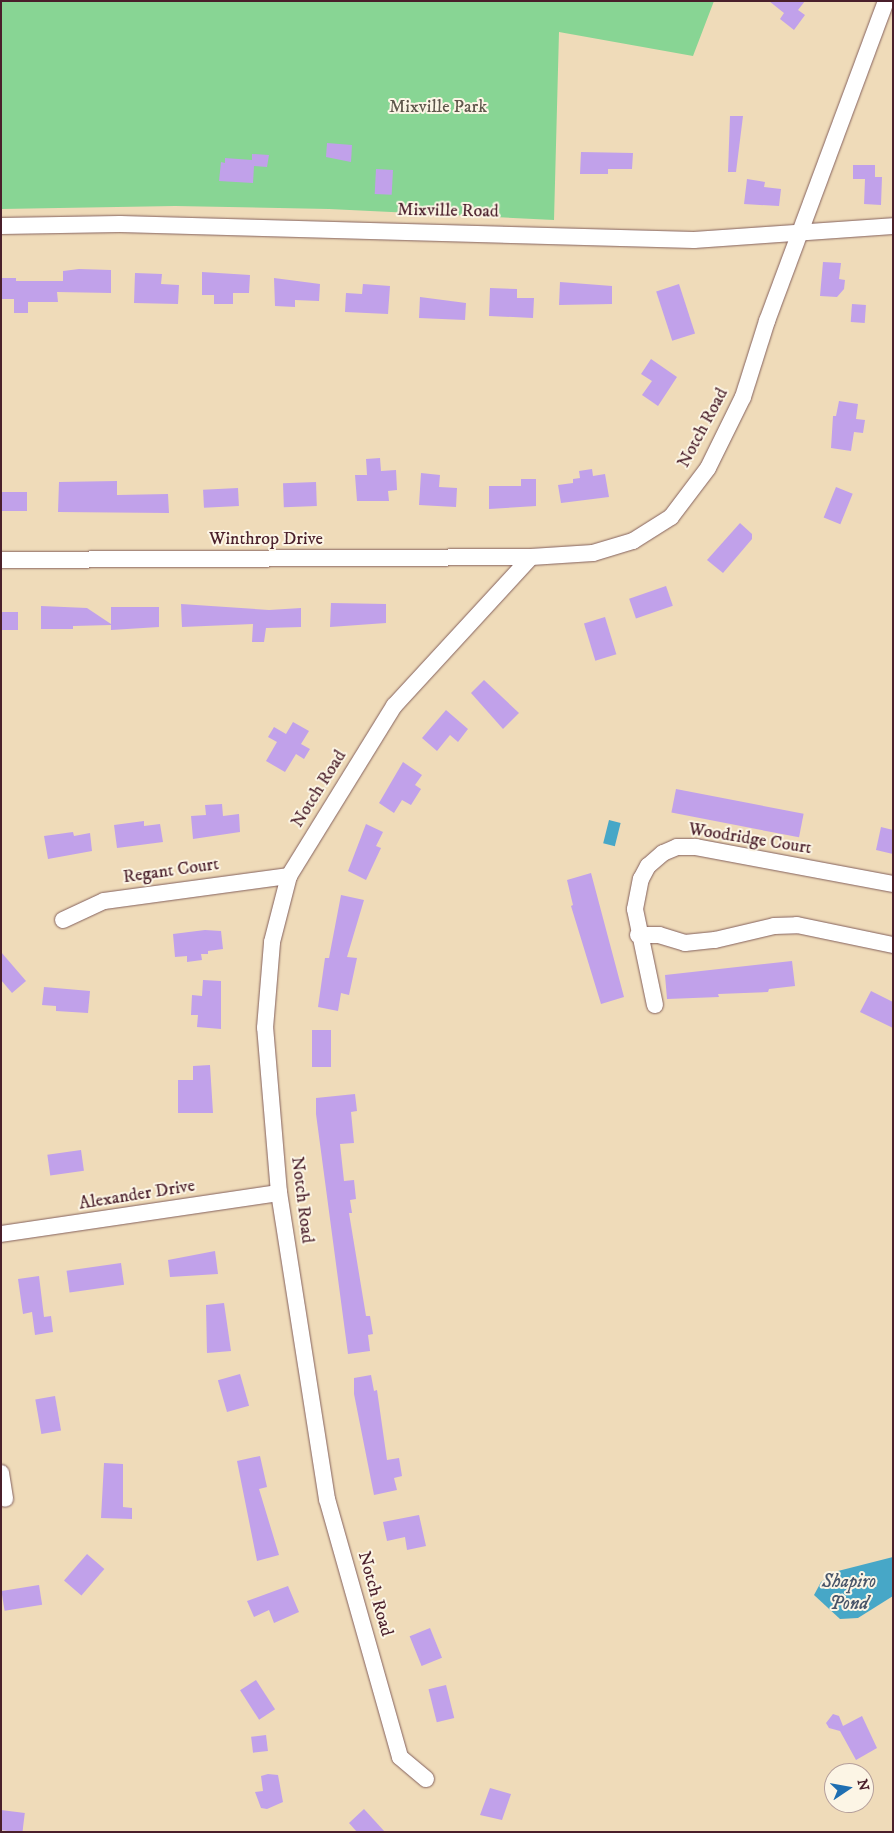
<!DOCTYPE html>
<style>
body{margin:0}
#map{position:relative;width:894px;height:1833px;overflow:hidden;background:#efdbb9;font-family:"IM FELL DW Pica",serif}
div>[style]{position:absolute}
.green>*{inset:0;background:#88d594}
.water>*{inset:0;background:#47a7c7;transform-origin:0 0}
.building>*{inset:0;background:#c1a1ea;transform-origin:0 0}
.roads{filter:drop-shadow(0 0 1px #84615d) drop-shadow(0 0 1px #84615d)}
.street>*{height:16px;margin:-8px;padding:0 8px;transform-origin:8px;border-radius:8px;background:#fff}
span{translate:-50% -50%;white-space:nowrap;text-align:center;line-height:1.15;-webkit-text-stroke:4px #fcf5e5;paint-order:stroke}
.park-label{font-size:18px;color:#5d564a}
.street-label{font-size:18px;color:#4a1f2b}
.water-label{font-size:19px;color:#495569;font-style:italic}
.frame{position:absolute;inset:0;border:2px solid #4a1f2b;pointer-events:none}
.north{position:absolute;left:824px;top:1763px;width:50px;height:50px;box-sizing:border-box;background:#fcf5e5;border:1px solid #b59f9b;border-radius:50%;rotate:78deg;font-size:14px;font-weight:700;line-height:20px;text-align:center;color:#4a1f2b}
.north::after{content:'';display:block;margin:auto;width:18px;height:22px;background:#1f6fb2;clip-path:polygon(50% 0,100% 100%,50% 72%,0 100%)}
</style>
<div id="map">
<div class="green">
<i style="clip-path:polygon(1px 1px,714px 1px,693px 56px,559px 32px,554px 220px,329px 209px,175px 206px,1px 209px)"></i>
</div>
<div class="water">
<i style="left:609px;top:820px;width:12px;height:24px;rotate:14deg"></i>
<i style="clip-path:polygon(893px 1557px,893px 1596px,858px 1618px,840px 1619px,814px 1595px,821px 1582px,834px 1572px)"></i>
</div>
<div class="building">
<i style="clip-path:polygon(769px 1px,805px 1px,798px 10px,805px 15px,794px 30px,780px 19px,784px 13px)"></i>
<i style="clip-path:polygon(730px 116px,743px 116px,736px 172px,728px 172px)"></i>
<i style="clip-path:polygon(327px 143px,352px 145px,351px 162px,326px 157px)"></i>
<i style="clip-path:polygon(581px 152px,633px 153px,632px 169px,608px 169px,608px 174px,580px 174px)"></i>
<i style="clip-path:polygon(252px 154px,269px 155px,267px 167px,254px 166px,253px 183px,219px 181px,221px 162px,225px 163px,225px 158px,252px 160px)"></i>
<i style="clip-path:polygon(853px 165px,875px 165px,875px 177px,882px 177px,881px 205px,864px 204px,865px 179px,853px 179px)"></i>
<i style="left:376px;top:169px;width:17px;height:25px;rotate:3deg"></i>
<i style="clip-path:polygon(747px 179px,765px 182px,764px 187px,781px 189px,779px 206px,744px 204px)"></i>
<i style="clip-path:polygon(823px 262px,841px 263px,839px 279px,845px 280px,844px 289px,837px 297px,820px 296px)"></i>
<i style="clip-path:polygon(79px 269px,111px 270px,111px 293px,57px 292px,58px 302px,28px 302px,28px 313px,14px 313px,14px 299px,1px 299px,1px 278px,16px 278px,16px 281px,63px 281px,63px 271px)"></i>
<i style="clip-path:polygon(202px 272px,250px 275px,249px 293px,233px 293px,233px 304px,214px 304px,214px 295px,202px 295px)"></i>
<i style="clip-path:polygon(135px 273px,162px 274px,161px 284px,179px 285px,178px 304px,134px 303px)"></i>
<i style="clip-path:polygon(274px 278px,320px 284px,319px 301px,295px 300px,295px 307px,275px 306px)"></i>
<i style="clip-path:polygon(560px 282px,612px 286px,612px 304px,559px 305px)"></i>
<i style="clip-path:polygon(363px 284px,390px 286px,388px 314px,345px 312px,346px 293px,362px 294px)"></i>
<i style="left:679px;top:284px;width:52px;height:24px;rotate:72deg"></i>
<i style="clip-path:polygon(490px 288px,517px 289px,517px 298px,534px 298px,533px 318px,489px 316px)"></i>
<i style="clip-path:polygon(420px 297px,466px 303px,465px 320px,419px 318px)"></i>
<i style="left:852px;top:304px;width:14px;height:18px;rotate:4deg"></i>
<i style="clip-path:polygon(651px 359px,677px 377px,658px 406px,642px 395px,652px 381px,641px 374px)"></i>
<i style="clip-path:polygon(839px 401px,858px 404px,856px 419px,865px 420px,863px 433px,854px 432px,851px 451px,831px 448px,833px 416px,836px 416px)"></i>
<i style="clip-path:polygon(380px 458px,381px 471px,396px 470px,397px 490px,388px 491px,389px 501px,357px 501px,355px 475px,367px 475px,366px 459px)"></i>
<i style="clip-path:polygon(592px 469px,593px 476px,605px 474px,609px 497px,561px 503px,558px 485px,573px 483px,573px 479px,580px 478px,579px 471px)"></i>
<i style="clip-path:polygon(421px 473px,440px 475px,439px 487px,457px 488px,456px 507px,419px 505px)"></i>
<i style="clip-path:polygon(521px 479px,536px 479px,536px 506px,489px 509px,489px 486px,521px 486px)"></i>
<i style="clip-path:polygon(117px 481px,117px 495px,168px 494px,169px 513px,58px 512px,59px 482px)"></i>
<i style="left:316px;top:482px;width:24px;height:33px;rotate:88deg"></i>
<i style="left:836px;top:487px;width:18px;height:33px;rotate:22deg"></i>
<i style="left:238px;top:488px;width:18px;height:35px;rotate:87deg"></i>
<i style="left:27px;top:492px;width:19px;height:26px;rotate:90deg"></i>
<i style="clip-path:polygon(740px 523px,752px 534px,752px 539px,723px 573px,707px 560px)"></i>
<i style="left:666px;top:586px;width:21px;height:39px;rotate:71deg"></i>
<i style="clip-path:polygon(331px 603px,386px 604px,386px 623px,330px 627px)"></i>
<i style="clip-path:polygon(181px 604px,269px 610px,301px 608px,301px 627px,266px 628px,264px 642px,252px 642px,253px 624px,182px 627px)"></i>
<i style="clip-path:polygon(41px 606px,87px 608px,111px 624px,111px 607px,159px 607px,159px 627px,111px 630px,111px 625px,73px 626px,73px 629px,41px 629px)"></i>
<i style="left:1px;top:612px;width:17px;height:18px"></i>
<i style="left:605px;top:617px;width:39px;height:22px;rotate:73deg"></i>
<i style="clip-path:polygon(484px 680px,519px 713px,503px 729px,471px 693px)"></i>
<i style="clip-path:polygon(446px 710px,468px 729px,458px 742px,450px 735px,437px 751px,422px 738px)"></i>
<i style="clip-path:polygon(293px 722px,309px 731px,301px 744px,310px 749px,304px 759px,296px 754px,285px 772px,266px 761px,277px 742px,268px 737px,274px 727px,286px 734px)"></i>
<i style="clip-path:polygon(403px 762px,422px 775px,415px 785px,421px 789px,411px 805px,402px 800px,394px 813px,379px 803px)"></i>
<i style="left:676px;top:789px;width:130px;height:24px;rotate:11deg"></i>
<i style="clip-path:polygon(222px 804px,223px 816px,239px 814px,240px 832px,193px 839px,191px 816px,206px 815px,205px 805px)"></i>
<i style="clip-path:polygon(144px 821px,144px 826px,160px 824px,163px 842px,117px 848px,114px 825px)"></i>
<i style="clip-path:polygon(366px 824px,383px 832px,376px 846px,381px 848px,366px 880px,348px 871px)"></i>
<i style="clip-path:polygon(881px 827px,893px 830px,893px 854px,876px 850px)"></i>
<i style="clip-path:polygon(73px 832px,74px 836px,90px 833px,92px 851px,48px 859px,44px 836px)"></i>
<i style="clip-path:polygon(591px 873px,624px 997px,601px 1004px,571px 906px,573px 905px,567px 880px)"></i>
<i style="clip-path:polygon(341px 895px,364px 900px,347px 957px,357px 958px,349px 995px,341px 993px,338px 1011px,318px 1007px,325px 958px,329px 958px)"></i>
<i style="clip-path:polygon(205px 930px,221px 931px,223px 949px,208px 951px,208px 954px,201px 954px,202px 960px,187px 962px,187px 956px,175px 957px,173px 934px)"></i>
<i style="clip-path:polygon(1px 952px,26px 981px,12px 993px,1px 980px)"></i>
<i style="clip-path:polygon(792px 961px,795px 986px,769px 989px,768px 992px,718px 994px,719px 997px,667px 999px,665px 975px)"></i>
<i style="clip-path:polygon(203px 980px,221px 981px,221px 1029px,197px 1027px,198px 1015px,191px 1015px,192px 995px,202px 996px)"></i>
<i style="clip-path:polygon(44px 987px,90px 991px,88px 1013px,56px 1011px,56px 1006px,42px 1005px)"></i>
<i style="clip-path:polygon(871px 991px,893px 1002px,893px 1028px,860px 1012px)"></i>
<i style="left:312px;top:1030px;width:19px;height:37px"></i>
<i style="clip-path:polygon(210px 1065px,213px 1113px,178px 1113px,178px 1080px,193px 1080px,193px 1066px)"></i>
<i style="clip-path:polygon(355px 1094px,357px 1111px,351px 1112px,354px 1143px,340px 1144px,344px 1181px,354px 1180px,356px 1199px,350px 1200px,352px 1213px,349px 1213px,366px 1316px,370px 1316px,373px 1334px,368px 1335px,370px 1351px,348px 1354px,316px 1114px,316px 1098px)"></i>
<i style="left:81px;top:1150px;width:21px;height:34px;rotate:82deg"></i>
<i style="clip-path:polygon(215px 1251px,218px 1274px,170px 1277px,168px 1260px)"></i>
<i style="left:121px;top:1263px;width:22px;height:55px;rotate:82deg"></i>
<i style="clip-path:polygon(39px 1276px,44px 1317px,51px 1316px,53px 1332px,35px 1335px,32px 1312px,23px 1314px,18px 1279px)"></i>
<i style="clip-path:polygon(224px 1303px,231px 1351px,207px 1353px,206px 1305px)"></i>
<i style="left:240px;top:1374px;width:33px;height:23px;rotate:74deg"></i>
<i style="clip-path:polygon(371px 1375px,374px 1391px,377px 1390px,387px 1460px,399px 1458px,402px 1476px,394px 1478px,397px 1490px,374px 1495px,354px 1394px,354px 1378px)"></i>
<i style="left:55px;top:1396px;width:35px;height:20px;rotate:80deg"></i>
<i style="clip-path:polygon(260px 1456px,267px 1487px,259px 1489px,279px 1555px,257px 1561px,237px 1461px)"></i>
<i style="clip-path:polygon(104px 1463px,123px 1464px,123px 1507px,132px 1508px,132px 1519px,101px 1518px)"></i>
<i style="clip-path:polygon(419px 1515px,426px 1546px,407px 1550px,405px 1537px,387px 1541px,383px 1522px)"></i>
<i style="left:87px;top:1554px;width:23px;height:35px;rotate:41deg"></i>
<i style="left:39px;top:1585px;width:20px;height:38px;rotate:81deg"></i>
<i style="clip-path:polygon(288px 1586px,299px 1612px,274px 1623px,269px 1610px,254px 1617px,247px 1601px)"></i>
<i style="left:430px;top:1628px;width:32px;height:22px;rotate:68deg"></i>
<i style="left:256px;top:1680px;width:35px;height:19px;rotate:57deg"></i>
<i style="left:446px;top:1685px;width:34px;height:18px;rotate:76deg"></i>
<i style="clip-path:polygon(833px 1714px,839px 1716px,843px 1726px,862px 1716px,877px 1748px,856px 1760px,840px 1731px,829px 1728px,826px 1723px)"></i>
<i style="left:266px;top:1735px;width:16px;height:15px;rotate:83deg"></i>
<i style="clip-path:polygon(268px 1774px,278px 1775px,283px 1802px,267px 1809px,261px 1808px,255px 1792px,263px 1791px,261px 1776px)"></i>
<i style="clip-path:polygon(490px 1788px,511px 1794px,502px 1820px,480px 1815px)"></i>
<i style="clip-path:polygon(364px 1809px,385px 1832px,357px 1832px,349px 1823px)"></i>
<i style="left:1px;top:1810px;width:24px;height:20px;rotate:7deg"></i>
</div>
<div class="roads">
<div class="street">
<i style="left:1px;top:226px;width:119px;rotate:-1deg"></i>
<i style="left:120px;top:224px;width:574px;rotate:1.6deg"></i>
<i style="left:694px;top:240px;width:199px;rotate:-4deg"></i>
<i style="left:1px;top:560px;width:530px;rotate:-0.32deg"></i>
<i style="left:63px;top:920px;width:45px;rotate:-24.9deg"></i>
<i style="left:104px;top:901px;width:187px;rotate:-7.7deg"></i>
<i style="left:638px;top:935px;width:21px"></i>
<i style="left:659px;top:935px;width:27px;rotate:17deg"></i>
<i style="left:685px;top:943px;width:30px;rotate:-6deg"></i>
<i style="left:715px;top:940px;width:61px;rotate:-13.3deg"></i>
<i style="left:774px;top:926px;width:23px;rotate:-2deg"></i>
<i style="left:797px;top:925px;width:98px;rotate:11.8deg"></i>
<i style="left:655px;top:1005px;width:98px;rotate:-101.8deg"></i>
<i style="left:635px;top:909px;width:31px;rotate:-79deg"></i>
<i style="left:641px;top:879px;width:15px;rotate:-62deg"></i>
<i style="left:648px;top:866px;width:20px;rotate:-41deg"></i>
<i style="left:663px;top:853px;width:15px;rotate:-23deg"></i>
<i style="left:677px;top:847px;width:19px"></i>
<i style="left:696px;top:847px;width:200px;rotate:10.6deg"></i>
<i style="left:1px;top:1234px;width:281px;rotate:-8.4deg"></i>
<i style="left:1px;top:1473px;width:26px;rotate:81deg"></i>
<i style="left:426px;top:1779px;width:34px;rotate:-140deg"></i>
<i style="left:400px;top:1757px;width:268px;rotate:-105.8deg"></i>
<i style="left:327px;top:1499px;width:310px;rotate:-98.9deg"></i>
<i style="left:279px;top:1193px;width:166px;rotate:-94.8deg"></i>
<i style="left:265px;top:1028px;width:86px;rotate:-85.3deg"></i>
<i style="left:272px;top:942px;width:68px;rotate:-75.6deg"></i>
<i style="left:289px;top:876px;width:200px;rotate:-58.3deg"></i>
<i style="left:394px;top:706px;width:202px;rotate:-47.4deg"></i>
<i style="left:531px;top:557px;width:62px;rotate:-3.7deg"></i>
<i style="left:593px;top:553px;width:42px;rotate:-16.7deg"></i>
<i style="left:633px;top:541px;width:45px;rotate:-32.3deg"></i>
<i style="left:671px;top:517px;width:61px;rotate:-52.9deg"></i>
<i style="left:708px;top:468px;width:79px;rotate:-63.8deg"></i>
<i style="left:743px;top:397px;width:80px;rotate:-72.5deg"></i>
<i style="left:767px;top:321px;width:341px;rotate:-69.6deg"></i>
</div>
</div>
<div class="park-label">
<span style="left:438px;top:107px">Mixville Park</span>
</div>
<div class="street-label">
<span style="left:448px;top:211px;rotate:1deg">Mixville Road</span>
<span style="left:703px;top:428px;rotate:-62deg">Notch Road</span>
<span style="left:266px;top:539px">Winthrop Drive</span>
<span style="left:319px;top:789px;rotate:-58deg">Notch Road</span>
<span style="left:750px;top:839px;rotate:9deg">Woodridge Court</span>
<span style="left:171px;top:871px;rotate:-8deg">Regant Court</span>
<span style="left:137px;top:1195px;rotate:-9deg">Alexander Drive</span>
<span style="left:302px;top:1200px;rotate:83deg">Notch Road</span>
<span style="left:375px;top:1594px;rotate:74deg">Notch Road</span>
</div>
<div class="water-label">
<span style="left:849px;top:1593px">Shapiro<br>Pond</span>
</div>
<div class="frame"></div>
<div class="north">N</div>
</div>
